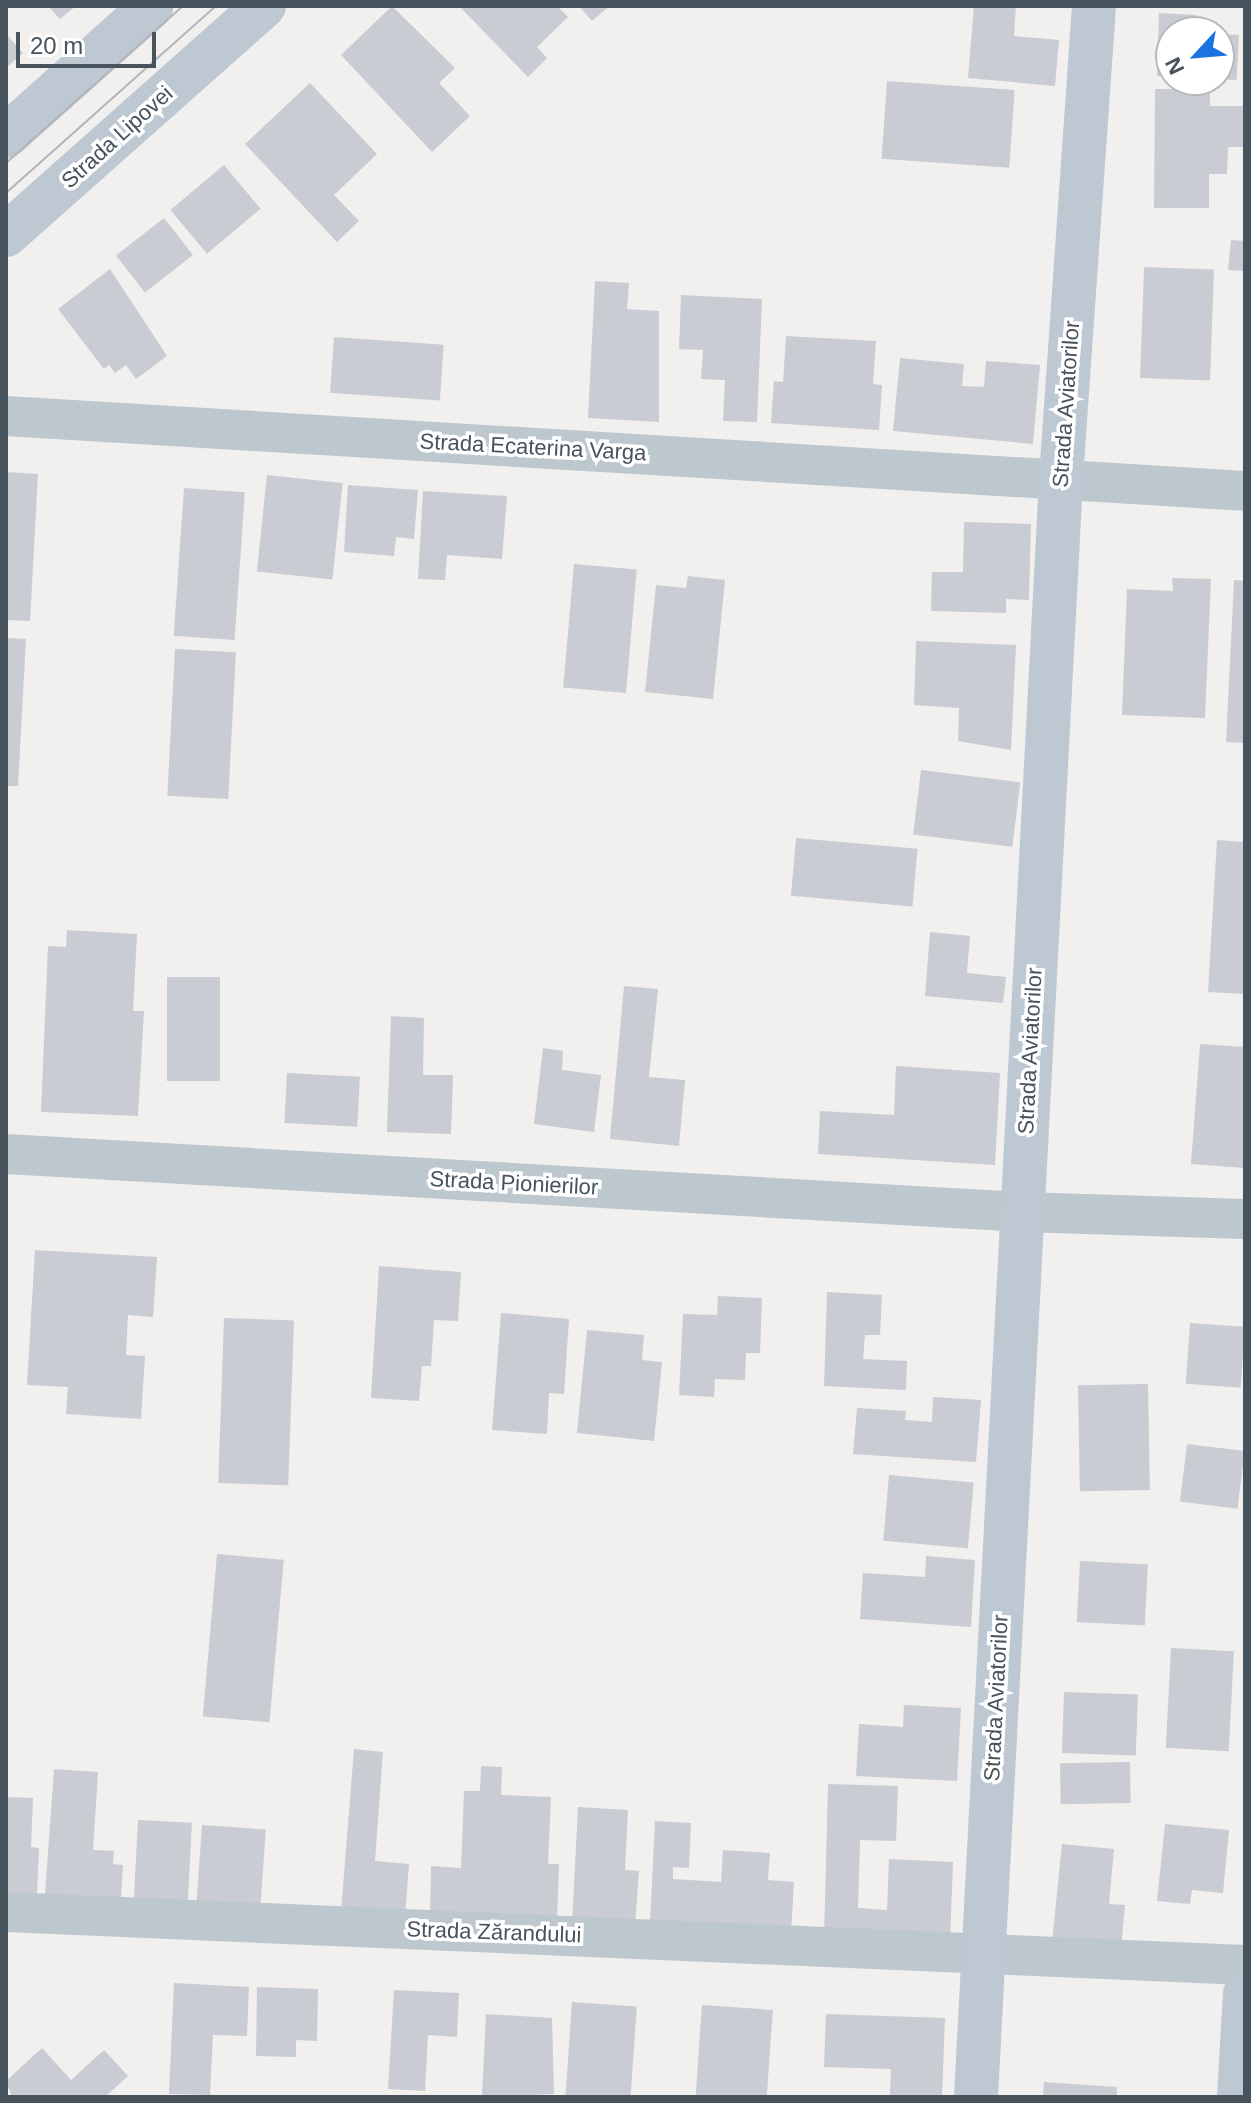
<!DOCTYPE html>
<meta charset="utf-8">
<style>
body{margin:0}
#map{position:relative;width:1251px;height:2103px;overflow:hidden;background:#f2efef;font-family:Arial,sans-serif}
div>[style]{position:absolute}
.building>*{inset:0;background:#c9ccd2;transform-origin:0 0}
.street>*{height:40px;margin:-20px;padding:0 20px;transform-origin:20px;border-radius:20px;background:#bdc7ce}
.secondary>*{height:44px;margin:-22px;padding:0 22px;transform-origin:22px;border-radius:22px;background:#bdc8d3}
.tram>*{height:2px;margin:-1px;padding:0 1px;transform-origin:1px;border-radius:1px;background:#b2b5ba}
span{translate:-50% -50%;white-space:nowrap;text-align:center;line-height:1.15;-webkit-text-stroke:7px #fff;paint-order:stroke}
.street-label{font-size:22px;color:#47535d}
.frame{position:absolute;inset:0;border:8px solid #47535d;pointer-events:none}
.north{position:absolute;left:1155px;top:16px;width:80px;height:80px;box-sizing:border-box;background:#fff;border:2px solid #b5babe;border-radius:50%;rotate:244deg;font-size:22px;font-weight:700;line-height:32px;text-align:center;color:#47535d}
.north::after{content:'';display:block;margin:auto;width:28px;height:36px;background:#1974e2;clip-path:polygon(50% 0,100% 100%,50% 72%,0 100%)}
.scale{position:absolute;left:16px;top:32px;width:140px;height:36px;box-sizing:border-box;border:4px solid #47535d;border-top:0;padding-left:10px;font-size:24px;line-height:28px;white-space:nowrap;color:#47535d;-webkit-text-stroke:6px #fff;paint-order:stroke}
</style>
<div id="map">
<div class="building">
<i style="clip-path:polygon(48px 6px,76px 6px,60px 19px)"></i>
<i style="clip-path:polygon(392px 6px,455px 68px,439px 83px,470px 116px,432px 152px,341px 55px)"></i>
<i style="clip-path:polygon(459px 6px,557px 6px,568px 17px,537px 47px,547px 58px,528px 77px)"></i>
<i style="clip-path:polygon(579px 6px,610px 6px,592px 21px)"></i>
<i style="clip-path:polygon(974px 6px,1016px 6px,1014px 36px,1059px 40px,1055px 86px,968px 78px)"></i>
<i style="clip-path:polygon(1159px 13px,1197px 15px,1196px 32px,1171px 32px,1171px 77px,1157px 76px)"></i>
<i style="clip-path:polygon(6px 34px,23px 53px,6px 68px)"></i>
<i style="left:1219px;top:34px;width:20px;height:45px;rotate:3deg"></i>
<i style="left:887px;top:81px;width:128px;height:78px;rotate:4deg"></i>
<i style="clip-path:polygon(310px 83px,377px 154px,334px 195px,359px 221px,337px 242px,245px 144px)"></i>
<i style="clip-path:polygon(1155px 89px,1210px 89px,1210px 106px,1244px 106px,1244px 147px,1228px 147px,1227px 174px,1209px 174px,1209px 208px,1154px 208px)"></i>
<i style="left:224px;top:165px;width:57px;height:70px;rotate:50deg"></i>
<i style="left:164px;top:218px;width:47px;height:61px;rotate:52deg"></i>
<i style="clip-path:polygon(1231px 240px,1245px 241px,1245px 271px,1228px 270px)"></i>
<i style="left:1144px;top:267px;width:70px;height:111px;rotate:2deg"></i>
<i style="clip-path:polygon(110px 269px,167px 356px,136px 379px,126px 365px,115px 373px,109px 365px,104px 369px,58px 309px)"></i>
<i style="clip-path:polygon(595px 281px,629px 283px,627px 309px,659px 311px,659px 422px,588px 418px)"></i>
<i style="clip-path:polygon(681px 295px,762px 299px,757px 422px,723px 421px,725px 380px,701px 379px,703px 350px,679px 349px)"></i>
<i style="clip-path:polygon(786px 336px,876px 341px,873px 384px,882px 385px,879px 430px,771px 423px,774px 381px,783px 382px)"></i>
<i style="left:334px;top:337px;width:110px;height:56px;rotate:4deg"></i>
<i style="clip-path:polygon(900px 358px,964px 364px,962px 386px,984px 387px,986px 361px,1040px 365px,1033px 444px,893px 431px)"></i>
<i style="clip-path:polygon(6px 472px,38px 474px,30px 621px,6px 620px)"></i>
<i style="left:267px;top:475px;width:76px;height:97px;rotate:6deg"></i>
<i style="clip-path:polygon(348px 485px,418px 490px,414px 539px,396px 537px,394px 556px,344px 552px)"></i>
<i style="left:184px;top:488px;width:61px;height:148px;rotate:4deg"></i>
<i style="clip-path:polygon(423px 491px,507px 496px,502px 559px,447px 555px,445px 580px,418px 579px)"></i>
<i style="clip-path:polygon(964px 522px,1031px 524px,1029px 600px,1006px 599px,1006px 613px,931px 611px,932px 572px,963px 572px)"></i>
<i style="left:574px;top:564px;width:63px;height:124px;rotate:5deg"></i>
<i style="clip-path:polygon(688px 576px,725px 580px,713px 699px,645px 692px,656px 585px,686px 588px)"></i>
<i style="clip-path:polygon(1172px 578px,1211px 579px,1205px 718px,1122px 715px,1127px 589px,1173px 591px)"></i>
<i style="clip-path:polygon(1234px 580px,1245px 581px,1245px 743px,1226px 742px)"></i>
<i style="clip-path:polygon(6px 638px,26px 639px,18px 786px,6px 786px)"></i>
<i style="clip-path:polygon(916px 641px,1016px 645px,1011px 750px,958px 741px,959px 708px,914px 705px)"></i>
<i style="left:175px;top:649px;width:61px;height:147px;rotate:3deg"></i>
<i style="left:921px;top:770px;width:100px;height:65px;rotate:7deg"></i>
<i style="left:796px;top:838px;width:122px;height:58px;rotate:5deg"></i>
<i style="clip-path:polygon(1217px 840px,1245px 842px,1245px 994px,1208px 992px)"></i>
<i style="clip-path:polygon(67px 930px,137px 934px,133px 1011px,144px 1011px,138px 1116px,41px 1112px,48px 946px,66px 947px)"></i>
<i style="clip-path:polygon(930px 932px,970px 936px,967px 973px,1006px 977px,1003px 1003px,925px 996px)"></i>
<i style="left:167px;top:977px;width:53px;height:104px"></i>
<i style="clip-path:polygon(624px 986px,658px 989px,649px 1077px,685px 1080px,679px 1146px,610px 1139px)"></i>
<i style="clip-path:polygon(391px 1016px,424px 1018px,423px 1075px,453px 1075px,451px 1134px,387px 1132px)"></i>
<i style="clip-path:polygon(1200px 1044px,1245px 1047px,1245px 1168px,1191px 1164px)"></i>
<i style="clip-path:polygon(543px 1048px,563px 1051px,562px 1070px,601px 1075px,594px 1132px,534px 1124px)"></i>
<i style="clip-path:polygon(896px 1066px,1000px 1073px,995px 1165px,818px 1154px,820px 1111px,894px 1115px)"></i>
<i style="left:287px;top:1073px;width:73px;height:50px;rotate:3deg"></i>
<i style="clip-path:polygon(35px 1250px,157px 1257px,153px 1317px,128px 1315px,126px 1355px,145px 1356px,141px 1419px,66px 1414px,68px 1387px,27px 1385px)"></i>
<i style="clip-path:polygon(379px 1266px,461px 1272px,458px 1321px,434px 1320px,431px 1366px,422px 1366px,419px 1401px,371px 1398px)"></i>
<i style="clip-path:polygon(827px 1292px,882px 1295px,880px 1335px,865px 1335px,863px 1359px,907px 1361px,906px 1390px,824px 1386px)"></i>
<i style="clip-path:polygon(718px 1296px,762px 1298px,760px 1353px,746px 1353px,745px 1380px,715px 1379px,714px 1397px,679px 1395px,683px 1314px,717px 1315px)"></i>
<i style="clip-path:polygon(501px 1313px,569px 1319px,564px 1394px,549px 1393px,547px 1434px,492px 1430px)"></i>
<i style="left:224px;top:1318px;width:70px;height:165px;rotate:2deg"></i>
<i style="left:1190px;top:1323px;width:55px;height:61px;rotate:4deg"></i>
<i style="clip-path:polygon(587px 1330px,644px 1335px,642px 1360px,662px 1362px,654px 1441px,577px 1433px)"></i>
<i style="left:1148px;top:1384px;width:106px;height:70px;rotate:89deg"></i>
<i style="clip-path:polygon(933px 1397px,981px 1400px,976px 1462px,853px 1454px,857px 1408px,906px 1411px,905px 1420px,932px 1422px)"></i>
<i style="left:1187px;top:1444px;width:58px;height:58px;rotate:7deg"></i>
<i style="left:889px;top:1475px;width:85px;height:66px;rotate:5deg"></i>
<i style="left:217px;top:1554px;width:67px;height:163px;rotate:5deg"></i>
<i style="clip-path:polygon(926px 1556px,975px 1560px,971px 1627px,860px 1619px,863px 1573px,925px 1577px)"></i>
<i style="left:1080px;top:1561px;width:68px;height:61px;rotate:3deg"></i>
<i style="left:1171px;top:1648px;width:63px;height:100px;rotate:3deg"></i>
<i style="left:1064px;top:1692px;width:74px;height:61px;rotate:2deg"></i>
<i style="clip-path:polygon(904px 1705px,961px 1708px,957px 1781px,856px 1776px,859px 1724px,903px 1727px)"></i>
<i style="clip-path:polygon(354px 1749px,383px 1752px,375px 1861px,409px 1864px,405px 1916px,341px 1912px)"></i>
<i style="left:1130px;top:1762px;width:41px;height:70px;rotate:89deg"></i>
<i style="clip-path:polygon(481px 1766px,502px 1767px,501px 1795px,551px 1797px,548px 1864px,559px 1864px,557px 1923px,430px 1919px,431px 1866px,461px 1868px,464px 1791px,480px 1791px)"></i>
<i style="clip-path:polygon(54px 1769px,98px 1772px,93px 1850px,114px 1851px,113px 1864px,123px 1865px,121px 1899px,45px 1895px)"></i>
<i style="clip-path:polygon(828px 1784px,898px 1786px,896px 1841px,860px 1840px,858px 1908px,887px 1910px,889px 1859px,953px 1862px,950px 1942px,824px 1939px)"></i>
<i style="clip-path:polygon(6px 1797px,33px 1798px,31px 1847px,39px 1848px,37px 1896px,6px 1895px)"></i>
<i style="clip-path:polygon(578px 1807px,628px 1810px,625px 1870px,639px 1871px,635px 1927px,572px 1923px)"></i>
<i style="left:138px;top:1820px;width:54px;height:83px;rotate:3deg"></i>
<i style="clip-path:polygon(655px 1821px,691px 1823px,689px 1868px,673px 1867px,673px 1879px,721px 1882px,723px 1850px,770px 1853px,768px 1880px,794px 1882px,791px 1932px,650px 1924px)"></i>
<i style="clip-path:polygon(1165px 1824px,1229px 1830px,1223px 1893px,1192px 1890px,1190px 1904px,1157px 1901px)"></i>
<i style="left:202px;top:1825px;width:64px;height:79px;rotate:4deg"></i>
<i style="clip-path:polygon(1062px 1844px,1114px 1849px,1109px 1904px,1125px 1905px,1121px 1949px,1052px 1943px)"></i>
<i style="clip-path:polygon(174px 1983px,249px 1987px,247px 2036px,213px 2035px,210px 2095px,169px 2094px)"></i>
<i style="clip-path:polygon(257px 1987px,318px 1989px,317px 2041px,296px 2040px,296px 2057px,256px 2056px)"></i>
<i style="clip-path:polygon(394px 1990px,459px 1993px,457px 2037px,428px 2035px,425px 2091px,388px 2089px)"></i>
<i style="left:572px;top:2002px;width:65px;height:95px;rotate:4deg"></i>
<i style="left:702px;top:2005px;width:71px;height:91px;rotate:4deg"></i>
<i style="clip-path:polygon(486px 2014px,552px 2018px,554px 2094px,482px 2097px)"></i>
<i style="clip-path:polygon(826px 2014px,945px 2018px,942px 2097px,890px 2095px,891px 2069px,824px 2067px)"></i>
<i style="clip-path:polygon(42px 2048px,71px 2080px,104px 2050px,128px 2076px,105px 2097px,12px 2097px,6px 2081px)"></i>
<i style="clip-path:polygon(1044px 2082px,1117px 2087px,1117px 2097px,1043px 2097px)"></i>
</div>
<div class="street">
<i style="left:6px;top:416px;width:1241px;rotate:3.46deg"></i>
<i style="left:6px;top:1154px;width:1017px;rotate:3.27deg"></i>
<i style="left:1021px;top:1212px;width:224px;rotate:1.8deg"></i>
<i style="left:6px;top:1912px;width:1240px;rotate:2.45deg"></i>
</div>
<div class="secondary">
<i style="left:6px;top:136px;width:195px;rotate:-41.7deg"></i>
<i style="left:6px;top:235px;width:345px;rotate:-41.6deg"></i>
<i style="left:976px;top:2097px;width:1621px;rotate:-86.99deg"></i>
<i style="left:1061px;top:478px;width:473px;rotate:-86deg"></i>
<i style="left:1239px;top:2097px;width:103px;rotate:-86.7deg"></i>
</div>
<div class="tram">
<i style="left:6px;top:163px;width:237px;rotate:-41.6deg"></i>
<i style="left:6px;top:193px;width:281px;rotate:-41.7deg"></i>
</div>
<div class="street-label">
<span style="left:117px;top:137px;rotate:-42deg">Strada Lipovei</span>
<span style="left:1066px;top:404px;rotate:-86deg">Strada Aviatorilor</span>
<span style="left:533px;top:447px;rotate:3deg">Strada Ecaterina Varga</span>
<span style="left:1030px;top:1051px;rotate:-87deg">Strada Aviatorilor</span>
<span style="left:514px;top:1183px;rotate:3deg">Strada Pionierilor</span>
<span style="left:996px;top:1698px;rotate:-87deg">Strada Aviatorilor</span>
<span style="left:494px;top:1932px;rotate:2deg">Strada Zărandului</span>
</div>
<div class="frame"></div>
<div class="north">N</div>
<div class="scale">20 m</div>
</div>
